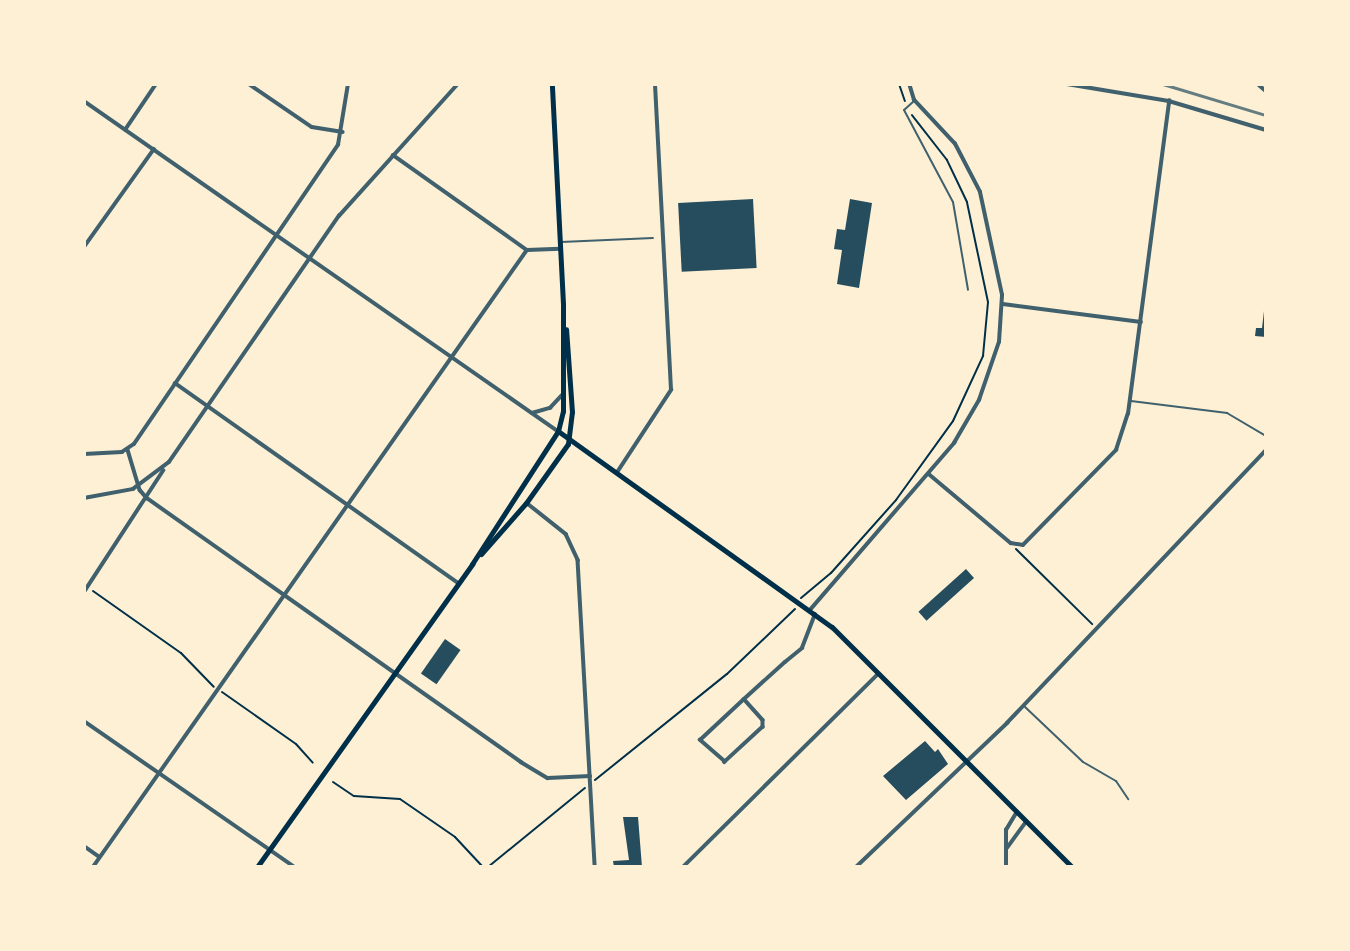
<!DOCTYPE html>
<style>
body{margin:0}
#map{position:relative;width:1350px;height:951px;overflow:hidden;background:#fdf0d5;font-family:Lato,sans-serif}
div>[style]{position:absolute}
.building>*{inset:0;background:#264d5e;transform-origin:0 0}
.path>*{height:2px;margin:-1px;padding:0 1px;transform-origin:1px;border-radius:1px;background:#003049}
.service>*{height:2px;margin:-1px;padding:0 1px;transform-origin:1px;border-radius:1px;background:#3f606c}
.minor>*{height:3.5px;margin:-1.75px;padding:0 1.75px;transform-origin:1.75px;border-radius:1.75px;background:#3f606c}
.tertiary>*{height:3.5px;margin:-1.75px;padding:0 1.75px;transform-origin:1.75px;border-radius:1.75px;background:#3f606c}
.primary>*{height:5px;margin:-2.5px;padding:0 2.5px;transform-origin:2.5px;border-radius:2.5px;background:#003049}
.rail>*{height:2.5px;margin:-1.25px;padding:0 1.25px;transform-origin:1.25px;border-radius:1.25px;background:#657d81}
span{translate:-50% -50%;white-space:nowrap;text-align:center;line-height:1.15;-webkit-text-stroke:5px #fdf0d5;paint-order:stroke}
.frame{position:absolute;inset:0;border:86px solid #fdf0d5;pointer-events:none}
</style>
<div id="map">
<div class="building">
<i style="left:753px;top:199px;width:69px;height:75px;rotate:87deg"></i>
<i style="clip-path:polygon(850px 199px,872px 203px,859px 288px,837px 284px,842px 250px,834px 249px,837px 229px,845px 230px)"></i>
<i style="clip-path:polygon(1264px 311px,1266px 337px,1255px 336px,1256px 328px,1262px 328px)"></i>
<i style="left:966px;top:569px;width:12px;height:64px;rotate:48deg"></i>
<i style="left:445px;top:639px;width:19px;height:42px;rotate:35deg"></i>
<i style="clip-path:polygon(925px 741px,935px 752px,938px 749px,948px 764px,906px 800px,883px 776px)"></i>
<i style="clip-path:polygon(623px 817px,638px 817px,642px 867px,614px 867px,613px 861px,629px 860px)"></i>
</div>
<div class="path">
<i style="left:899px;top:84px;width:18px;rotate:71deg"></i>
<i style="left:1016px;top:549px;width:107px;rotate:44.6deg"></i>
<i style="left:84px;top:559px;width:19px;rotate:90deg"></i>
<i style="left:93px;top:591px;width:108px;rotate:35.2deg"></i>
<i style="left:181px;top:653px;width:47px;rotate:45.9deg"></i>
<i style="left:801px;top:598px;width:39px;rotate:-40deg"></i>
<i style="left:831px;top:573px;width:98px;rotate:-48.3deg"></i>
<i style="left:896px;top:500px;width:97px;rotate:-54.2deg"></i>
<i style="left:953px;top:421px;width:72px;rotate:-65.2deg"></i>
<i style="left:983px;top:356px;width:54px;rotate:-84.7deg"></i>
<i style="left:988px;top:302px;width:102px;rotate:-101.9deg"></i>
<i style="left:967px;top:202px;width:47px;rotate:-115.5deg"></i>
<i style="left:947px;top:160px;width:57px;rotate:-127.9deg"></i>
<i style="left:222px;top:692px;width:90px;rotate:35.1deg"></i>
<i style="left:296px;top:744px;width:25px;rotate:48deg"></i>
<i style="left:595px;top:780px;width:169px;rotate:-38.8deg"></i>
<i style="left:727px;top:674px;width:94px;rotate:-43.7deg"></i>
<i style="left:333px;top:782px;width:25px;rotate:34deg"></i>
<i style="left:354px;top:796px;width:46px;rotate:3.7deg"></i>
<i style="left:400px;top:799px;width:67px;rotate:34.6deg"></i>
<i style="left:455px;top:837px;width:41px;rotate:47deg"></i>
<i style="left:488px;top:867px;width:125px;rotate:-39.2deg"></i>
</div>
<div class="service">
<i style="left:914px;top:101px;width:13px;rotate:138deg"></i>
<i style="left:904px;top:110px;width:104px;rotate:62deg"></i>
<i style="left:953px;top:202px;width:89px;rotate:80.3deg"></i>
<i style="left:561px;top:242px;width:92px;rotate:-2.5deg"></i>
<i style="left:1131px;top:401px;width:97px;rotate:7.1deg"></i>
<i style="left:1227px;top:413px;width:45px;rotate:30.5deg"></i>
<i style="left:1024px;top:706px;width:81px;rotate:43.5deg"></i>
<i style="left:1083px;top:762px;width:38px;rotate:30deg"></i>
<i style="left:1116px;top:781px;width:22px;rotate:56deg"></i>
</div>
<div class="minor">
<i style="left:249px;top:84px;width:76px;rotate:34.3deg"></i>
<i style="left:312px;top:127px;width:31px;rotate:9deg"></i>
<i style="left:1067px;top:84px;width:103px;rotate:9.5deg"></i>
<i style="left:1169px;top:101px;width:101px;rotate:16.6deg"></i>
<i style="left:1258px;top:84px;width:11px;rotate:41deg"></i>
<i style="left:125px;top:130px;width:55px;rotate:-56deg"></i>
<i style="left:393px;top:155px;width:164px;rotate:35.3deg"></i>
<i style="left:84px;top:247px;width:120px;rotate:-54.5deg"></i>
<i style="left:527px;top:250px;width:33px;rotate:-2deg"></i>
<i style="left:1003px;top:304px;width:139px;rotate:7.4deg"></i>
<i style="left:175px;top:383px;width:347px;rotate:35.2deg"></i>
<i style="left:128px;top:450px;width:42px;rotate:73.3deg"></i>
<i style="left:140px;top:490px;width:11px;rotate:49deg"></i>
<i style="left:147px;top:498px;width:458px;rotate:35.2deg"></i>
<i style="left:521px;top:762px;width:31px;rotate:31deg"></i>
<i style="left:548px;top:778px;width:42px;rotate:-2.7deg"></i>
<i style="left:84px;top:454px;width:38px;rotate:-3deg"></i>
<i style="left:122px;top:452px;width:14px;rotate:-34deg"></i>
<i style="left:134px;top:444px;width:362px;rotate:-55.7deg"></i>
<i style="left:338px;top:145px;width:62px;rotate:-80.7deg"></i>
<i style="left:618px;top:471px;width:97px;rotate:-56.8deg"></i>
<i style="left:671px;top:390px;width:306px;rotate:-93deg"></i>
<i style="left:929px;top:474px;width:107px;rotate:40.1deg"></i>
<i style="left:1011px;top:543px;width:12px;rotate:9deg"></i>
<i style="left:1023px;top:545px;width:133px;rotate:-45.6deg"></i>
<i style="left:1116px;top:450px;width:38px;rotate:-72deg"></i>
<i style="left:1128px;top:414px;width:316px;rotate:-82.5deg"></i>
<i style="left:84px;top:498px;width:50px;rotate:-10.4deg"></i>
<i style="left:133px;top:489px;width:45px;rotate:-36.9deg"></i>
<i style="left:169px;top:462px;width:299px;rotate:-55.4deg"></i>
<i style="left:339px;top:216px;width:178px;rotate:-48deg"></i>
<i style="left:527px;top:503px;width:50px;rotate:38.5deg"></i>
<i style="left:566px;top:534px;width:29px;rotate:65deg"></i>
<i style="left:578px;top:560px;width:307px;rotate:86.8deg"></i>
<i style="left:84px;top:592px;width:145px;rotate:-56.9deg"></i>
<i style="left:810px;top:610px;width:221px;rotate:-49.2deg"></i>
<i style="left:954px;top:443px;width:50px;rotate:-59.8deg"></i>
<i style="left:979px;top:400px;width:61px;rotate:-71deg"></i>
<i style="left:999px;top:342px;width:47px;rotate:-86.3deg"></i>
<i style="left:1002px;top:295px;width:105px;rotate:-102.1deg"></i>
<i style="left:980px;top:192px;width:54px;rotate:-117.5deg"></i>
<i style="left:955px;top:144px;width:60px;rotate:-133deg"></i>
<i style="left:914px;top:100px;width:17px;rotate:-107deg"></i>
<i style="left:744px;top:699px;width:28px;rotate:48deg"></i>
<i style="left:763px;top:720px;width:7px;rotate:90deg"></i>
<i style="left:763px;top:727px;width:52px;rotate:137.4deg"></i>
<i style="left:725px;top:762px;width:33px;rotate:-139deg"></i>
<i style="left:700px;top:740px;width:60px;rotate:-43deg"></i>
<i style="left:744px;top:699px;width:55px;rotate:-42.1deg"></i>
<i style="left:785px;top:662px;width:22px;rotate:-39deg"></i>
<i style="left:802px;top:648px;width:36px;rotate:-69deg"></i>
<i style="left:84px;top:721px;width:257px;rotate:34.7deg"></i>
<i style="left:84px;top:846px;width:19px;rotate:35deg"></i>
<i style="left:1007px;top:848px;width:32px;rotate:-54deg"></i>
<i style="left:93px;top:867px;width:754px;rotate:-54.88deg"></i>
<i style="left:683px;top:867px;width:274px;rotate:-44.7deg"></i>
<i style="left:856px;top:867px;width:209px;rotate:-43.6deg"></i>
<i style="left:1007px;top:723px;width:376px;rotate:-46.5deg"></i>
<i style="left:1006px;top:867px;width:37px;rotate:-90deg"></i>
<i style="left:1006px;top:830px;width:21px;rotate:-59deg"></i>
</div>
<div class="tertiary">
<i style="left:84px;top:101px;width:578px;rotate:34.85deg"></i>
<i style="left:532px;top:413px;width:19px;rotate:-16deg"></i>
<i style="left:550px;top:408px;width:18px;rotate:-47deg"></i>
</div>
<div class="primary">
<i style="left:558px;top:431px;width:337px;rotate:35.6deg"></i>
<i style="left:832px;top:627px;width:339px;rotate:45deg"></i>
<i style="left:481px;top:554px;width:68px;rotate:-48.6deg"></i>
<i style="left:526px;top:503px;width:72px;rotate:-54.6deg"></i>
<i style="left:568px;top:444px;width:32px;rotate:-83deg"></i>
<i style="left:572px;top:412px;width:83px;rotate:-94.1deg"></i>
<i style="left:257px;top:867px;width:372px;rotate:-54.6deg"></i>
<i style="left:472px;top:564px;width:158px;rotate:-57.1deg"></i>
<i style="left:558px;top:431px;width:21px;rotate:-76deg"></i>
<i style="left:563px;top:411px;width:107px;rotate:-90deg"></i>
<i style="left:563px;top:304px;width:220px;rotate:-92.9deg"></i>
</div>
<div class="rail">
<i style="left:1163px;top:84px;width:108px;rotate:16.8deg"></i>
</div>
<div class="frame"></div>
</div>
